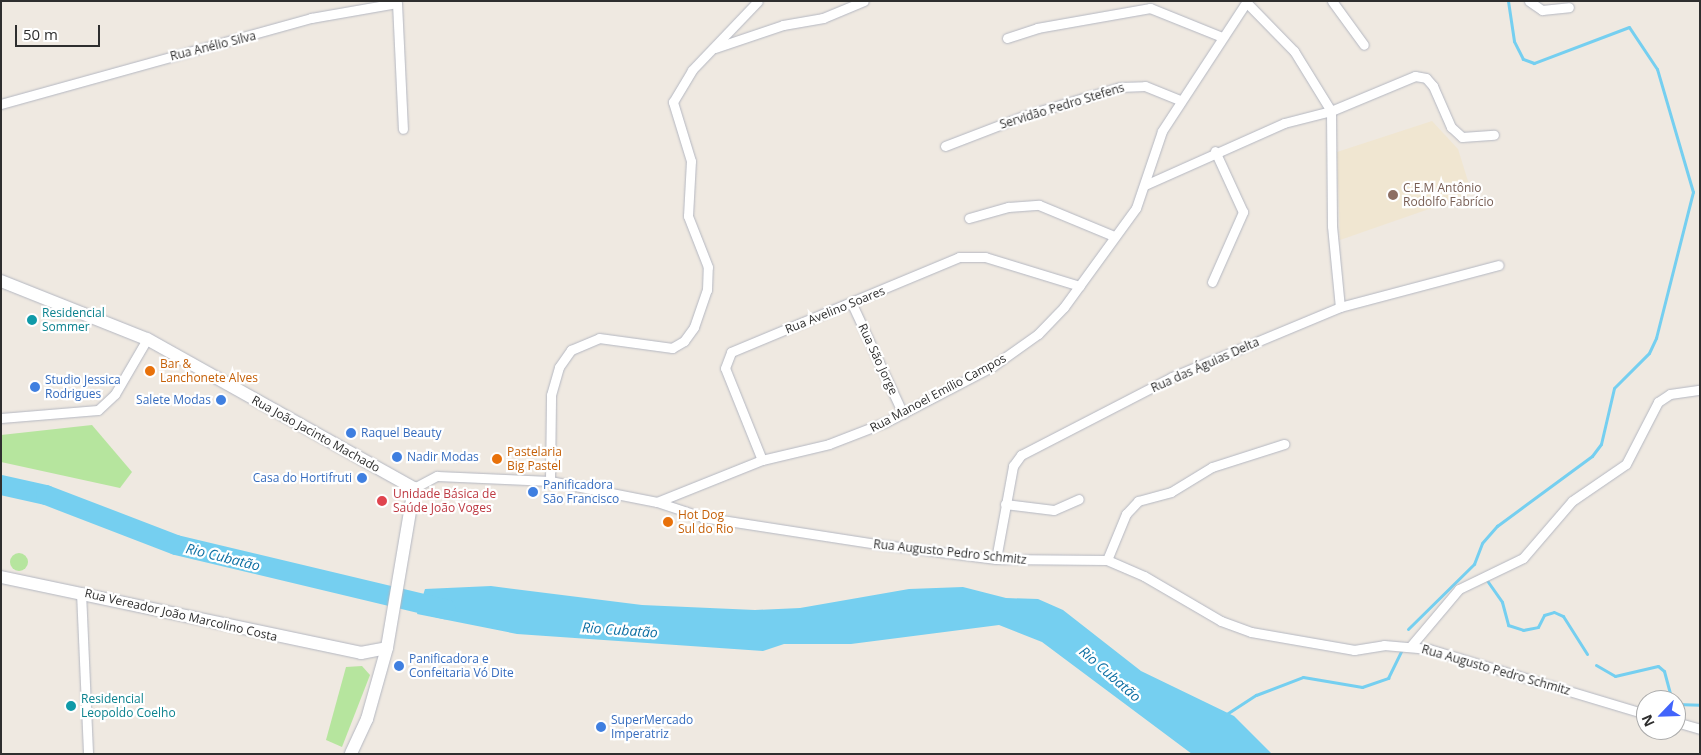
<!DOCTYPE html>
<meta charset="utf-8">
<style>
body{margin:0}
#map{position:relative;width:1701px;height:755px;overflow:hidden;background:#efe9e1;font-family:"Open Sans",sans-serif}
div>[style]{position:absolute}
.education>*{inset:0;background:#f0e6d1}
.green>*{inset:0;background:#b6e59e}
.round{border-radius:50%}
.water>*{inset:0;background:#75cff0}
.stream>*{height:3px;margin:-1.5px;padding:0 1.5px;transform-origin:1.5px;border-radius:1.5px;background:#75cff0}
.river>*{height:20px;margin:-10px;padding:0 10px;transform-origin:10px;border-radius:10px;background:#75cff0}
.roads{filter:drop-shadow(0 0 1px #b4b7c1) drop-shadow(0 0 1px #b4b7c1)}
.minor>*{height:9px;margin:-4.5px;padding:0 4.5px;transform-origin:4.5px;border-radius:4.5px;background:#fff}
.secondary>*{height:12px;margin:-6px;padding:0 6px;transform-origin:6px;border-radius:6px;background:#fff}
.dots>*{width:14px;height:14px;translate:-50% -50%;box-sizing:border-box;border:2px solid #fff;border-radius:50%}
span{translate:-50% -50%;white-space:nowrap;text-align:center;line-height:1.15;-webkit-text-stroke:4.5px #fff;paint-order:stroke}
.street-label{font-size:12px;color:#2e2e2e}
.education-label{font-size:12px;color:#785e54}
.left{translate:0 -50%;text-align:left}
.culture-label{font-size:12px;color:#0d838f}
.food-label{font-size:12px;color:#c56008}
.shop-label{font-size:12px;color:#366cbe}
.right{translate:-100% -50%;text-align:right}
.health-label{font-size:12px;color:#be3a42}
.water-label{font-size:14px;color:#0d6fa3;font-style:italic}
.frame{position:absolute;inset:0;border:2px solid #2e2e2e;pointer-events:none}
.north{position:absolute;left:1636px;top:690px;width:50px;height:50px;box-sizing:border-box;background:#fff;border:1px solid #ababab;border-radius:50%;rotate:246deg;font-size:14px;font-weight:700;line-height:20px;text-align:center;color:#2e2e2e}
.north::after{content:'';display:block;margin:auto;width:18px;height:22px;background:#4264fb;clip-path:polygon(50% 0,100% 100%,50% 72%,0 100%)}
.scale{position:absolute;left:15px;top:25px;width:85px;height:22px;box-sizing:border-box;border:2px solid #2e2e2e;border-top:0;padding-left:6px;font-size:15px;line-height:18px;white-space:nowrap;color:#2e2e2e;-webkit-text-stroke:4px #fff;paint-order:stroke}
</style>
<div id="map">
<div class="education">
<i style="clip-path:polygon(1432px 121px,1458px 149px,1472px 194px,1340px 240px,1337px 152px)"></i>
</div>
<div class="green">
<i style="clip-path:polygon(92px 425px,132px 472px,120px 488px,1px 462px,1px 435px)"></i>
<i class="round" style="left:10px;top:553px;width:18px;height:18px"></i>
<i style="clip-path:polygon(362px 666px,370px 675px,342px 747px,326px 740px,346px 667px)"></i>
</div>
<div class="water">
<i style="clip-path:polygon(491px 586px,642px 605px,755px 610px,800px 608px,909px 589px,963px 587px,1006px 598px,1038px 599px,1063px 610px,1141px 671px,1234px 716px,1272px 754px,1192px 754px,1042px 642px,999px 625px,851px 644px,784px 644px,763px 651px,517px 634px,417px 614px,425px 589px)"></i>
</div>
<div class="stream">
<i style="left:1486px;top:579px;width:28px;rotate:55deg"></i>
<i style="left:1502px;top:602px;width:24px;rotate:75deg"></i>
<i style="left:1508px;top:625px;width:16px;rotate:18deg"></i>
<i style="left:1523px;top:630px;width:15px;rotate:-11deg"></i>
<i style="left:1538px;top:627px;width:13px;rotate:-63deg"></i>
<i style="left:1544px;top:615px;width:10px;rotate:-17deg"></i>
<i style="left:1554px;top:612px;width:10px;rotate:24deg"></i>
<i style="left:1563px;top:616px;width:45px;rotate:57.7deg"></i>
<i style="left:1408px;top:629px;width:93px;rotate:-44.6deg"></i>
<i style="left:1474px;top:564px;width:22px;rotate:-69deg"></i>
<i style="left:1482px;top:543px;width:23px;rotate:-49deg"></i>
<i style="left:1497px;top:526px;width:118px;rotate:-36.4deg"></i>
<i style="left:1592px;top:456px;width:15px;rotate:-53deg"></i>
<i style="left:1601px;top:444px;width:57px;rotate:-76.9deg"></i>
<i style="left:1614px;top:388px;width:49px;rotate:-45deg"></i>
<i style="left:1649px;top:353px;width:17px;rotate:-65deg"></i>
<i style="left:1656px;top:338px;width:151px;rotate:-75.8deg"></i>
<i style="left:1693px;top:192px;width:128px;rotate:-106.3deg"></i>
<i style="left:1657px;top:69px;width:50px;rotate:-123.7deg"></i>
<i style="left:1629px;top:27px;width:102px;rotate:159.2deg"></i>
<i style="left:1534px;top:63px;width:12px;rotate:-160deg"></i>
<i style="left:1523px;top:59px;width:20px;rotate:-117deg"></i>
<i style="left:1514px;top:41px;width:40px;rotate:-98.5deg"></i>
<i style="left:1596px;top:665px;width:22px;rotate:30deg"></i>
<i style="left:1615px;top:676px;width:44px;rotate:-13.1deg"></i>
<i style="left:1658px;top:666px;width:8px;rotate:40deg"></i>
<i style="left:1664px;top:671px;width:30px;rotate:75deg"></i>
<i style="left:1676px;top:704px;width:24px;rotate:2deg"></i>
<i style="left:1225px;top:715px;width:37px;rotate:-33deg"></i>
<i style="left:1256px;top:695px;width:50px;rotate:-21deg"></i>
<i style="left:1303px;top:677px;width:60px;rotate:9.6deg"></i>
<i style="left:1362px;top:687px;width:28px;rotate:-19deg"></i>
<i style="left:1388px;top:678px;width:30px;rotate:-64deg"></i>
</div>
<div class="river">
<i style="left:1px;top:485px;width:46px;rotate:12.5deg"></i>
<i style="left:46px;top:495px;width:139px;rotate:21deg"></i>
<i style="left:176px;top:545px;width:277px;rotate:13.4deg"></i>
</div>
<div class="roads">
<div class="minor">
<i style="left:1332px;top:1px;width:54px;rotate:54deg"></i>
<i style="left:1529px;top:1px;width:16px;rotate:35deg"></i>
<i style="left:1542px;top:10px;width:27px;rotate:-6deg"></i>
<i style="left:1246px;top:2px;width:69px;rotate:45.6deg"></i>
<i style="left:1294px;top:51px;width:70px;rotate:58.3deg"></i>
<i style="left:1331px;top:111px;width:115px;rotate:89.5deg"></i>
<i style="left:1332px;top:226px;width:81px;rotate:84.4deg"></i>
<i style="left:1007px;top:38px;width:32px;rotate:-18deg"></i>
<i style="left:1037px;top:28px;width:115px;rotate:-10deg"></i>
<i style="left:1150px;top:8px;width:78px;rotate:21.9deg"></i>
<i style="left:715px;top:48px;width:72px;rotate:-18.7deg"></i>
<i style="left:783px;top:25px;width:41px;rotate:-9.9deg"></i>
<i style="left:823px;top:18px;width:44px;rotate:-22.5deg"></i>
<i style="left:1px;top:104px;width:322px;rotate:-15.5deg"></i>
<i style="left:311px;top:18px;width:87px;rotate:-9.9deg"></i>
<i style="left:397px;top:3px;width:126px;rotate:87.3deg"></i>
<i style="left:945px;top:146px;width:84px;rotate:-21deg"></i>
<i style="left:1023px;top:116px;width:101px;rotate:-16.6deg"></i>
<i style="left:1120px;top:87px;width:25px;rotate:-2deg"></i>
<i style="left:1145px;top:86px;width:38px;rotate:22deg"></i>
<i style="left:1145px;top:185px;width:152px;rotate:-24deg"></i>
<i style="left:1284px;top:123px;width:49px;rotate:-14.3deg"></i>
<i style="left:1331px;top:111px;width:91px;rotate:-22.6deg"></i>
<i style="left:1415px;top:76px;width:11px;rotate:10deg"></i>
<i style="left:1426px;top:78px;width:11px;rotate:49deg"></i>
<i style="left:1433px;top:86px;width:45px;rotate:66.3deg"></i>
<i style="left:1451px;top:127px;width:15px;rotate:42deg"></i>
<i style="left:1462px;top:137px;width:32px;rotate:-4deg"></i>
<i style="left:969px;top:218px;width:41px;rotate:-15.8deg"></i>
<i style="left:1008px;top:207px;width:31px;rotate:-4deg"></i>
<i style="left:1039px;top:205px;width:81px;rotate:22.5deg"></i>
<i style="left:1212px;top:282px;width:77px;rotate:-66.1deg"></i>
<i style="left:1243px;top:212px;width:67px;rotate:-114.7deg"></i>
<i style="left:852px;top:304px;width:121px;rotate:65.1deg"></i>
<i style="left:1px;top:418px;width:97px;rotate:-4.7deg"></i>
<i style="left:98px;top:410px;width:23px;rotate:-43deg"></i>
<i style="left:115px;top:394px;width:64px;rotate:-59.8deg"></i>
<i style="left:762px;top:460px;width:99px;rotate:-111.9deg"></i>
<i style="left:725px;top:368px;width:17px;rotate:-69deg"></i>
<i style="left:731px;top:352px;width:247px;rotate:-22.6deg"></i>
<i style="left:959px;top:257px;width:26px"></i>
<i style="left:985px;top:257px;width:99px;rotate:17deg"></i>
<i style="left:550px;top:481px;width:86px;rotate:-89.3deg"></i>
<i style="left:551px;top:395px;width:29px;rotate:-74deg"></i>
<i style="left:559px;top:367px;width:21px;rotate:-55deg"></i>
<i style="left:571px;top:350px;width:30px;rotate:-23deg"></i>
<i style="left:599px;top:338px;width:74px;rotate:7.8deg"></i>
<i style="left:672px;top:348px;width:14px;rotate:-30deg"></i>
<i style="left:684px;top:341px;width:17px;rotate:-54deg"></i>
<i style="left:694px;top:327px;width:39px;rotate:-71deg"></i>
<i style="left:707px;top:290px;width:23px;rotate:-88deg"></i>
<i style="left:708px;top:267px;width:55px;rotate:-111.4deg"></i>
<i style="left:688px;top:216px;width:55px;rotate:-86.9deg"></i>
<i style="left:691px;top:161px;width:62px;rotate:-107deg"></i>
<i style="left:673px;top:102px;width:37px;rotate:-59deg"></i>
<i style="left:692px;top:70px;width:95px;rotate:-46.3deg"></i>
<i style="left:414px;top:488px;width:26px;rotate:-28deg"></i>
<i style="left:437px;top:476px;width:113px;rotate:2.5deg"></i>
<i style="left:550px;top:481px;width:109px;rotate:11.1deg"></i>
<i style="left:657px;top:502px;width:47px;rotate:18.4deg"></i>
<i style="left:702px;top:517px;width:176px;rotate:8.8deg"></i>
<i style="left:876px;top:544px;width:121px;rotate:7.1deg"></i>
<i style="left:996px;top:559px;width:111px;rotate:0.5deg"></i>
<i style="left:1107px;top:560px;width:40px;rotate:23.4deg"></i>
<i style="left:1144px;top:576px;width:89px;rotate:30.3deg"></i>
<i style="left:1221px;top:621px;width:32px;rotate:20deg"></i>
<i style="left:1251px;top:632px;width:105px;rotate:9.9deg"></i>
<i style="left:1354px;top:650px;width:30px;rotate:-9deg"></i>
<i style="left:1384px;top:645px;width:45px;rotate:5.1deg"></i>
<i style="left:1429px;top:649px;width:227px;rotate:16.7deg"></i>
<i style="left:657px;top:502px;width:113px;rotate:-21.8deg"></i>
<i style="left:762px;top:460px;width:69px;rotate:-13.4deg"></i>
<i style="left:829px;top:444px;width:61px;rotate:-21.1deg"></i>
<i style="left:886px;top:422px;width:121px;rotate:-27.6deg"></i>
<i style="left:993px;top:366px;width:55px;rotate:-35.4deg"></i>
<i style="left:1038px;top:334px;width:37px;rotate:-46deg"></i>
<i style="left:1064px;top:307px;width:122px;rotate:-54deg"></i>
<i style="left:1136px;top:208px;width:81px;rotate:-71.3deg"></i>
<i style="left:1162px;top:131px;width:155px;rotate:-56.8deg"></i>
<i style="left:1005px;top:504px;width:49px;rotate:7deg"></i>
<i style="left:1054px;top:510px;width:27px;rotate:-24deg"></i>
<i style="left:996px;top:559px;width:95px;rotate:-79.6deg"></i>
<i style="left:1013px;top:466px;width:14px;rotate:-54deg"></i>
<i style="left:1021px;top:455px;width:170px;rotate:-27.3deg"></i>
<i style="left:1172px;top:377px;width:182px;rotate:-22.6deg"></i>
<i style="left:1340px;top:307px;width:164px;rotate:-14.8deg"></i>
<i style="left:1107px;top:560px;width:50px;rotate:-67.6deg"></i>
<i style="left:1126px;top:514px;width:18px;rotate:-47deg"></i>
<i style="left:1138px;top:501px;width:34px;rotate:-15deg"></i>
<i style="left:1171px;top:492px;width:48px;rotate:-31.4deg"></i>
<i style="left:1212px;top:467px;width:76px;rotate:-17.7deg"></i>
<i style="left:81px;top:592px;width:162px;rotate:87.5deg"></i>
<i style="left:1410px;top:647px;width:76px;rotate:-49.8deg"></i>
<i style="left:1459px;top:589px;width:71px;rotate:-25.8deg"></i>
<i style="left:1523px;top:558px;width:75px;rotate:-49.3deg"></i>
<i style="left:1572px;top:501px;width:65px;rotate:-34.4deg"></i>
<i style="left:1626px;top:464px;width:70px;rotate:-62.7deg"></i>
<i style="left:1658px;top:402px;width:14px;rotate:-34deg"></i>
<i style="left:1670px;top:394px;width:30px;rotate:-8deg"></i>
<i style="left:1676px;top:722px;width:25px;rotate:16deg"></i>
</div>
<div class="secondary">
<i style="left:1px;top:281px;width:157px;rotate:21.7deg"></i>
<i style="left:147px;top:339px;width:306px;rotate:29.2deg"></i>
<i style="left:414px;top:488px;width:162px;rotate:99.6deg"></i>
<i style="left:387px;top:648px;width:74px;rotate:105.7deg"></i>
<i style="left:367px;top:719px;width:38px;rotate:115deg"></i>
<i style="left:1px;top:577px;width:368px;rotate:11.9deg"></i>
<i style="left:361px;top:653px;width:26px;rotate:-11deg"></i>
</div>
</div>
<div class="dots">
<i style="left:1393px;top:195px;background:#8d6e63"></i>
<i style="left:32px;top:320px;background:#0f9aa8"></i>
<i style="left:150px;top:371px;background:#e8710a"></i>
<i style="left:35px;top:387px;background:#3f7fe0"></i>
<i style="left:221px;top:400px;background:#3f7fe0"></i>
<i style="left:351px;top:433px;background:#3f7fe0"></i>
<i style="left:397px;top:457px;background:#3f7fe0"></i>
<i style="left:497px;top:459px;background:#e8710a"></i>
<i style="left:362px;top:478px;background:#3f7fe0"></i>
<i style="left:533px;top:492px;background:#3f7fe0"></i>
<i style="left:382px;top:501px;background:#e0444e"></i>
<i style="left:668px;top:522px;background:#e8710a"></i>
<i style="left:399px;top:666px;background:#3f7fe0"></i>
<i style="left:71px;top:706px;background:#0f9aa8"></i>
<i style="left:601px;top:727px;background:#3f7fe0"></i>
</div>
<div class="street-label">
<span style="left:213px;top:46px;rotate:-14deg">Rua Anélio Silva</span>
<span style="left:1062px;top:106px;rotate:-17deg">Servidão Pedro Stefens</span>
<span style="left:835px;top:310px;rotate:-22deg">Rua Avelino Soares</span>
<span style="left:878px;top:359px;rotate:65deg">Rua São Jorge</span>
<span style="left:1205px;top:365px;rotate:-24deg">Rua das Águias Delta</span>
<span style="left:938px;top:393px;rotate:-28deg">Rua Manoel Emílio Campos</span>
<span style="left:316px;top:434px;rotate:29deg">Rua João Jacinto Machado</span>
<span style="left:950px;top:552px;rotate:6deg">Rua Augusto Pedro Schmitz</span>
<span style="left:181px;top:615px;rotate:13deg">Rua Vereador João Marcolino Costa</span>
<span style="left:1496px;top:670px;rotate:16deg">Rua Augusto Pedro Schmitz</span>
</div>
<div class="education-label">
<span class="left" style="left:1403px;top:195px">C.E.M Antônio<br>Rodolfo Fabrício</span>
</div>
<div class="culture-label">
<span class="left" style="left:42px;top:320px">Residencial<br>Sommer</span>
<span class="left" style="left:81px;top:706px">Residencial<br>Leopoldo Coelho</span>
</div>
<div class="food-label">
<span class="left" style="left:160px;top:371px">Bar &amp;<br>Lanchonete Alves</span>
<span class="left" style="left:507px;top:459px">Pastelaria<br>Big Pastel</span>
<span class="left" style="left:678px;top:522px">Hot Dog<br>Sul do Rio</span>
</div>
<div class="shop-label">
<span class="left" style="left:45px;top:387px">Studio Jessica<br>Rodrigues</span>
<span class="right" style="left:211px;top:400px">Salete Modas</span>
<span class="left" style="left:361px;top:433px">Raquel Beauty</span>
<span class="left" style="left:407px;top:457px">Nadir Modas</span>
<span class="right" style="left:352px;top:478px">Casa do Hortifruti</span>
<span class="left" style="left:543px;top:492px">Panificadora<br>São Francisco</span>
<span class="left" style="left:409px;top:666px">Panificadora e<br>Confeitaria Vó Dite</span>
<span class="left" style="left:611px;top:727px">SuperMercado<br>Imperatriz</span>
</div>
<div class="health-label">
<span class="left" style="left:393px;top:501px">Unidade Básica de<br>Saúde João Voges</span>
</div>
<div class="water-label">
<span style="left:223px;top:557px;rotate:14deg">Rio Cubatão</span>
<span style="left:620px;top:630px;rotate:4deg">Rio Cubatão</span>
<span style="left:1110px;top:674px;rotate:41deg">Rio Cubatão</span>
</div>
<div class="frame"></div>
<div class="north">N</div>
<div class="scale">50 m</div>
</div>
